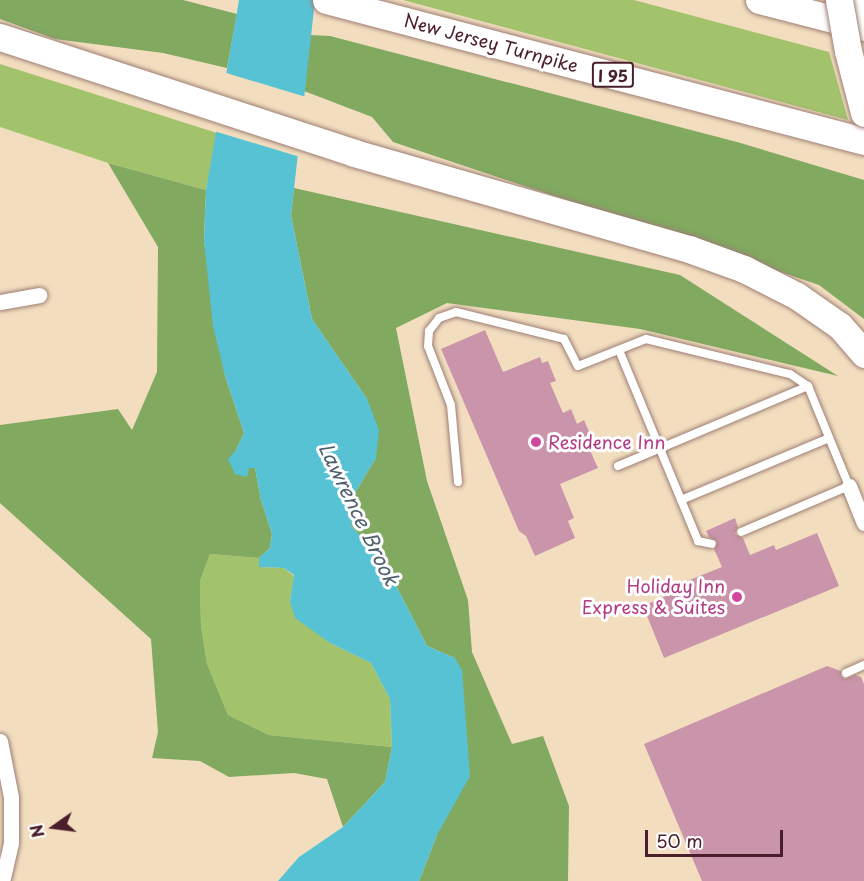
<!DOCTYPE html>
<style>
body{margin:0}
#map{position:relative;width:864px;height:881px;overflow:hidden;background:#f2debf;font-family:"Playpen Sans",sans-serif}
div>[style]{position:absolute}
.green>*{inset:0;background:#a2c36c}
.forest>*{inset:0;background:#81a960}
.water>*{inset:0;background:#57c2d3}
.pier>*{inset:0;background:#f2debf}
.building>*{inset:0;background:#ca95aa}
.roads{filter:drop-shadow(0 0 2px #9e7e75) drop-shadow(0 0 2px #9e7e75)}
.lane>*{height:8px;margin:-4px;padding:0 4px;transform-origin:4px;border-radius:4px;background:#fff}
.street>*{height:15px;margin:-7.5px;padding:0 7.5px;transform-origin:7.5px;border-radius:7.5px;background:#fff}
.highway>*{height:27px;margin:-13.5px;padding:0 13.5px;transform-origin:13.5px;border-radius:13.5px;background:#fff}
.bridges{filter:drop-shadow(0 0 2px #9e7e75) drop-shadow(0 0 2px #9e7e75)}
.highway-bridge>*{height:27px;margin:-13.5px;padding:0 13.5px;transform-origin:13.5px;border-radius:13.5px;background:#fff}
.dots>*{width:16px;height:16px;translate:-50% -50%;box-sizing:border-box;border:3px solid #fff;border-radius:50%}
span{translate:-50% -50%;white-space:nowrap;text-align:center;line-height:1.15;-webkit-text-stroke:6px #fff;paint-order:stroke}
.shield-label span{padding:2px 4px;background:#fff;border:2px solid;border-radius:4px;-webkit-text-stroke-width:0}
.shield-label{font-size:16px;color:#4a1f2b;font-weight:700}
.street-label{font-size:18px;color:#4a1f2b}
.hotel-label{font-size:18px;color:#b23c85}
.left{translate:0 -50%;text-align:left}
.right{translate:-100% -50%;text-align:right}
.water-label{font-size:20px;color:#4f606e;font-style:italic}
.north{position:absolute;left:24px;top:797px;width:60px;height:60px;-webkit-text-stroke:4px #fff;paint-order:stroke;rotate:256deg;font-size:16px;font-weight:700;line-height:24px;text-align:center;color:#4a1f2b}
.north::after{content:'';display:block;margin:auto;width:21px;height:27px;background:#4a1f2b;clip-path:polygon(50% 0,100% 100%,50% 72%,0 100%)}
.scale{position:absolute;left:645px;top:830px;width:138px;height:27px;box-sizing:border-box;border:3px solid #4a1f2b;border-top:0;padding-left:8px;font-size:18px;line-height:21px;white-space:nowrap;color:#4a1f2b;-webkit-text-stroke:4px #fff;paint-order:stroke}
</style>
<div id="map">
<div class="green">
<i style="clip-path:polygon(403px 0,634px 0,829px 52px,848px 120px)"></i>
<i style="clip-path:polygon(0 64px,217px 133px,206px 190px,108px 163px,0 127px)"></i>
<i style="clip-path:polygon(210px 554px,259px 558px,259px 567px,284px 568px,294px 576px,290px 601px,330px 643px,371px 663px,390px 699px,392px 747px,269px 735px,228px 715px,207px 664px,201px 626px,200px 581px)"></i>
</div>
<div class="forest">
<i style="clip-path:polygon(0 0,183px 0,237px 14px,227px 68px,163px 53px,55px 39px,0 19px)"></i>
<i style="clip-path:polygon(310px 35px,330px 36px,737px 142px,864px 180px,864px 319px,819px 285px,393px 142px,372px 117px,304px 91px)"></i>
<i style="clip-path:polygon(108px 163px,206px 190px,204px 241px,225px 376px,244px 433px,236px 450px,249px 468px,255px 468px,261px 500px,272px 534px,270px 548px,259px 558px,210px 554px,200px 581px,201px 626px,207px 664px,228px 715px,269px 735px,392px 747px,385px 782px,343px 827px,327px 779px,294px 773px,229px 777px,200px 761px,152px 758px,158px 732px,151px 639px,0 503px,0 425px,118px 409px,132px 430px,157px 372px,158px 247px)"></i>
<i style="clip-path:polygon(294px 188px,680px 275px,838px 376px,640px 329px,447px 303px,396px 328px,427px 481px,468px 600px,472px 652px,512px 744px,543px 736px,569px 806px,568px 881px,419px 881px,437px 835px,455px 658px,427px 646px,383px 560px,351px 526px,356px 491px,376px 458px,367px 399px,312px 319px,291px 216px)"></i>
</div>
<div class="water">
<i style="clip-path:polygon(239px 0,315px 0,291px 216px,312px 319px,367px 399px,379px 430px,376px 458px,356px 491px,351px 526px,383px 560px,427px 646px,455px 658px,462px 670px,470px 776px,437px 835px,419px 881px,278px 881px,299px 857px,343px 827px,385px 782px,392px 747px,390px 699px,371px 663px,330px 643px,295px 618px,290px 601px,294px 575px,284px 568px,259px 567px,259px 558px,270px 548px,272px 534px,261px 500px,255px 468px,249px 468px,247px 477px,235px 474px,228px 459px,236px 450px,244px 433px,225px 376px,213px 326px,204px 241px,206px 190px)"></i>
</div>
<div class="pier">
<i style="clip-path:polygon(223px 72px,306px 97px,300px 157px,214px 131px)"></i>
</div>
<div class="building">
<i style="clip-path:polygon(485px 330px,503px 372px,540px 357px,542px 363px,548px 361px,556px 381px,550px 383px,563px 413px,571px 409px,577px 424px,584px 420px,593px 441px,587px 444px,598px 468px,560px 484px,574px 518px,568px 521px,575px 538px,535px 556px,526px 536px,519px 531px,441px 349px)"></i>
<i style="clip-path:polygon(735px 518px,738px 527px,735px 534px,743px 538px,750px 555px,774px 545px,776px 550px,817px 533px,839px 586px,664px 658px,643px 606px,684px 588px,682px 583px,722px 567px,714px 549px,717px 542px,709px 537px,706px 531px)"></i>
<i style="clip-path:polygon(827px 666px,841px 671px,841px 676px,845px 679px,855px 675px,861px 677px,864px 684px,864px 881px,702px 881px,644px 744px)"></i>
</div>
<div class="roads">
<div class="lane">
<i style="left:619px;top:350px;width:207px;rotate:67.5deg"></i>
<i style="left:698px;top:541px;width:14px;rotate:12deg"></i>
<i style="left:618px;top:466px;width:206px;rotate:-22.8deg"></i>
<i style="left:458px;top:482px;width:77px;rotate:-95.2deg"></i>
<i style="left:451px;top:405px;width:63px;rotate:-111.3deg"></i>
<i style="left:428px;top:346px;width:15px;rotate:-86deg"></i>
<i style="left:429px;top:331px;width:16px;rotate:-52deg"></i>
<i style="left:439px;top:318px;width:18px;rotate:-19deg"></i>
<i style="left:456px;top:312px;width:111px;rotate:14deg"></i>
<i style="left:564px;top:339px;width:30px;rotate:63deg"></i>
<i style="left:578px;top:366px;width:73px;rotate:-21.7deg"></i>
<i style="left:646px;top:339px;width:148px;rotate:13.7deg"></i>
<i style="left:790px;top:374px;width:22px;rotate:34deg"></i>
<i style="left:808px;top:386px;width:108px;rotate:67.7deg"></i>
<i style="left:849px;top:486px;width:117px;rotate:156.9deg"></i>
<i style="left:681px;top:500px;width:160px;rotate:-22.7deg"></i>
<i style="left:846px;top:673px;width:20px;rotate:-24deg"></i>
</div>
<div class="street">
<i style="left:0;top:302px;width:40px;rotate:-10deg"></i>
<i style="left:849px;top:486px;width:40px;rotate:68deg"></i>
<i style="left:0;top:741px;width:57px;rotate:78.9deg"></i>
<i style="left:11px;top:797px;width:46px;rotate:90deg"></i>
<i style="left:11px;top:843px;width:39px;rotate:103deg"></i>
</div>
<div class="highway">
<i style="left:326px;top:0;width:556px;rotate:14.69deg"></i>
<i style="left:759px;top:0;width:108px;rotate:14.4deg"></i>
<i style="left:862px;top:0;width:10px;rotate:79deg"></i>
<i style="left:0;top:37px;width:373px;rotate:18.1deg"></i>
<i style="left:354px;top:153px;width:348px;rotate:16deg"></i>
<i style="left:689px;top:249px;width:59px;rotate:20deg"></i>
<i style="left:744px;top:269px;width:59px;rotate:27deg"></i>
<i style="left:797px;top:296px;width:52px;rotate:34.9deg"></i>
<i style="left:840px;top:326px;width:37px;rotate:49deg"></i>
</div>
</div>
<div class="bridges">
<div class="highway-bridge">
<i style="left:839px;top:0;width:52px;rotate:80deg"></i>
<i style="left:848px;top:51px;width:64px;rotate:75.5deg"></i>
</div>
</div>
<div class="dots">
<i style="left:536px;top:442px;background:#d1479c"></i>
<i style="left:737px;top:597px;background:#d1479c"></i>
</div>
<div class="shield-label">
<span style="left:613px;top:75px">I 95</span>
</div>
<div class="street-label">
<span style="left:491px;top:43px;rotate:15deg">New Jersey Turnpike</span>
</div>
<div class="hotel-label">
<span class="left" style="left:548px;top:442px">Residence Inn</span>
<span class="right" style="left:725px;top:597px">Holiday Inn<br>Express &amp; Suites</span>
</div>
<div class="water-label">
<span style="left:359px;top:514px;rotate:64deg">Lawrence Brook</span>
</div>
<div class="north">N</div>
<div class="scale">50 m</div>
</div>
